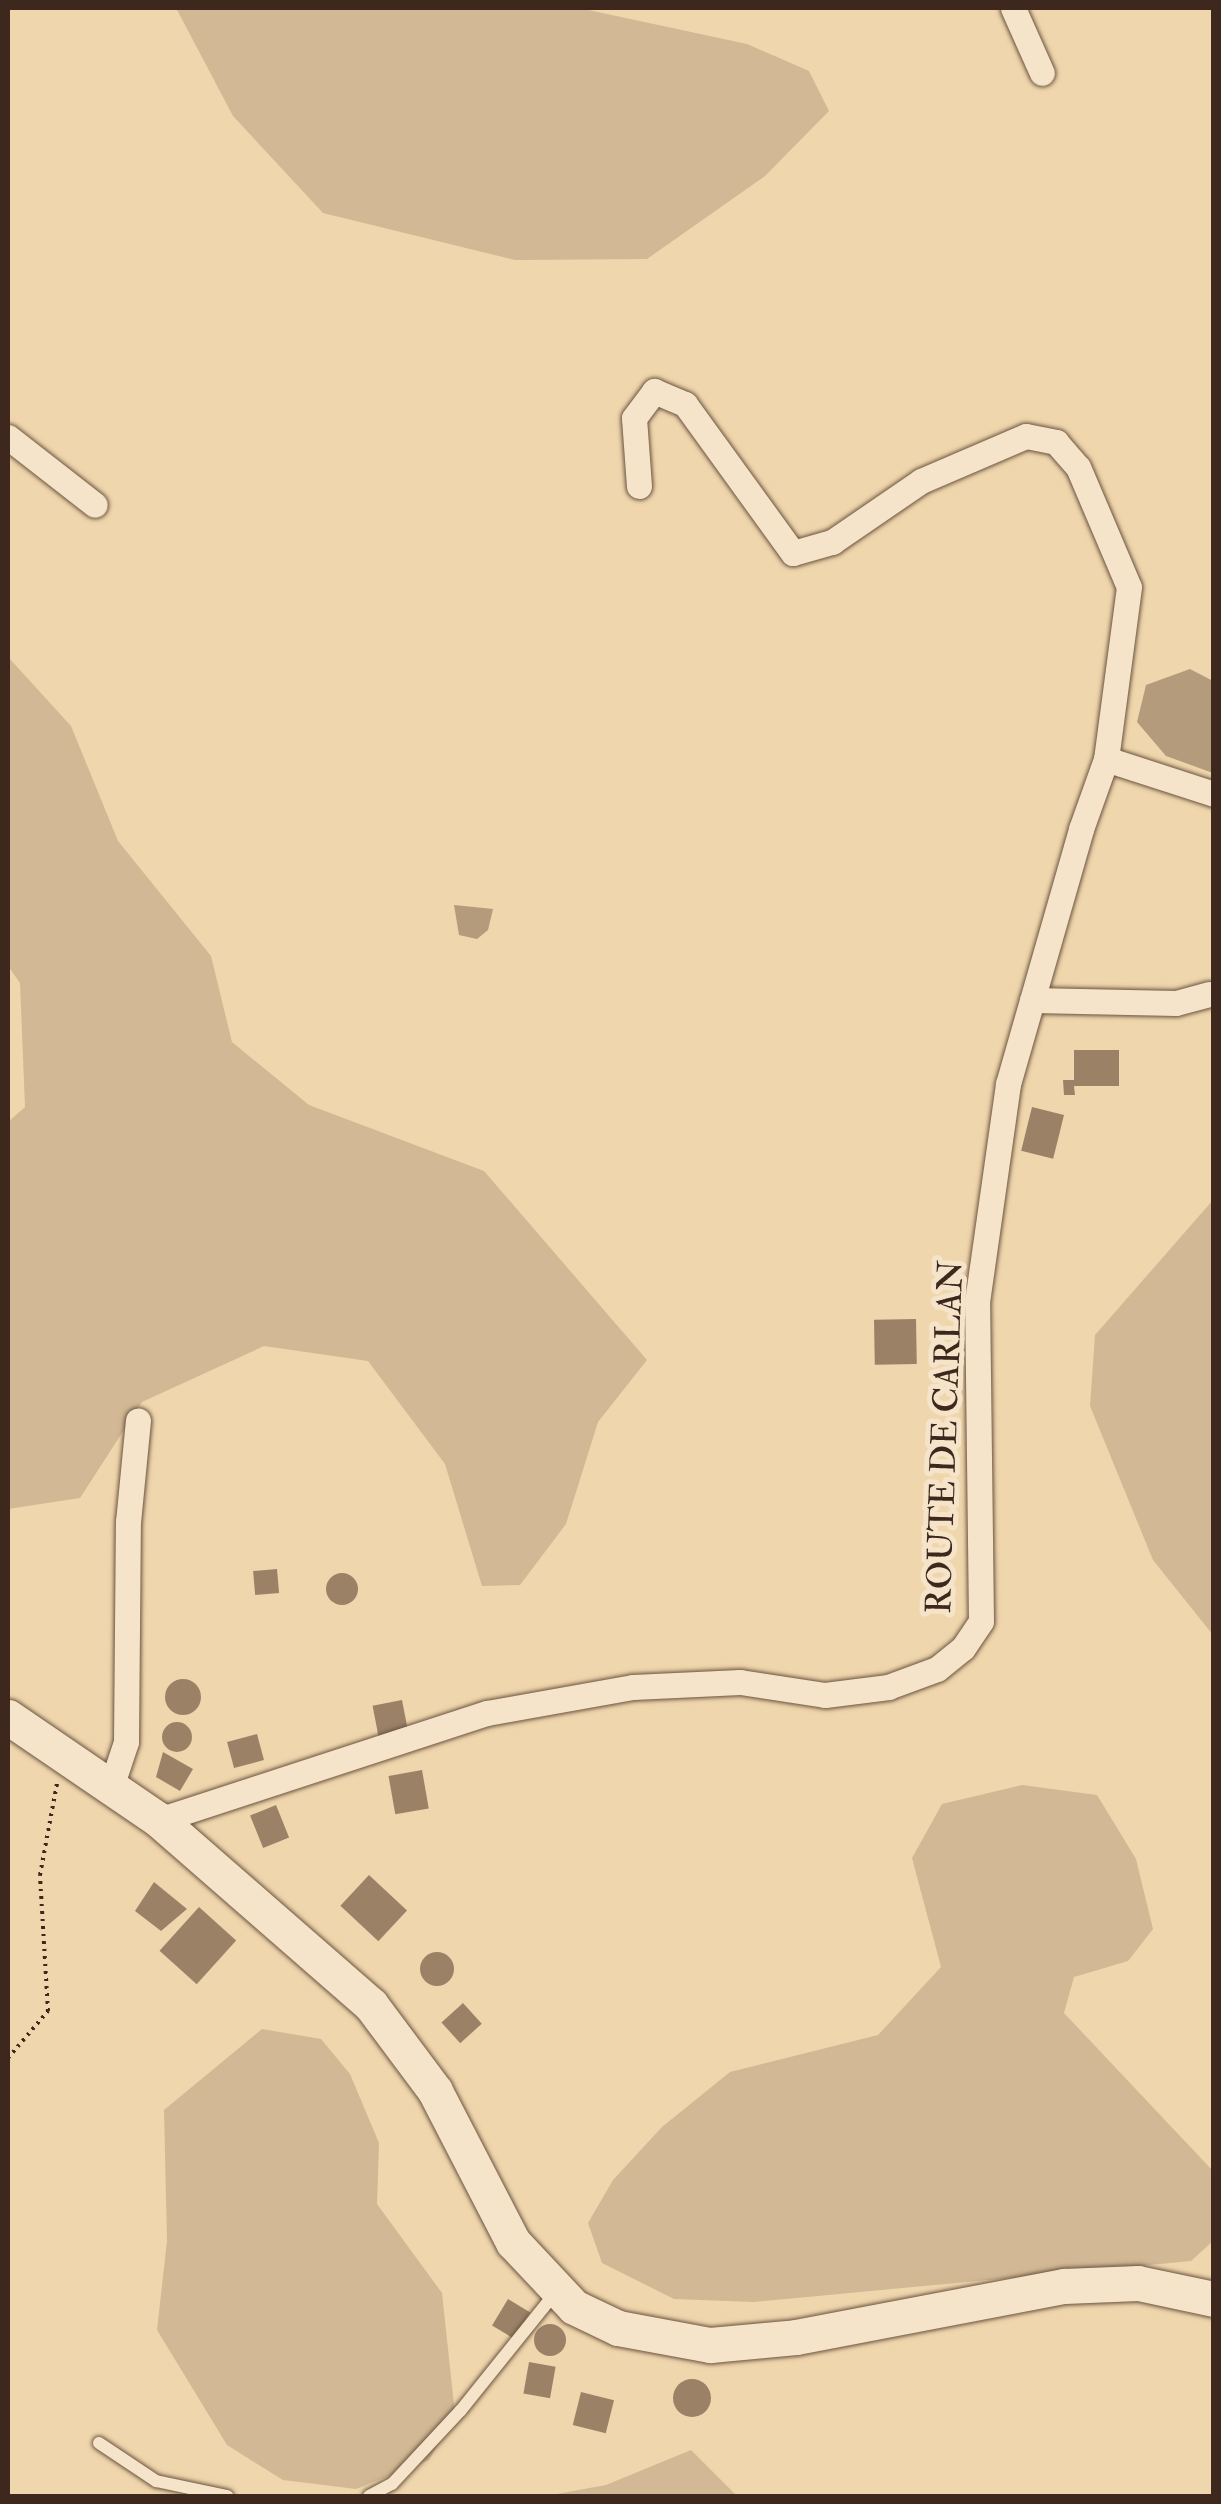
<!DOCTYPE html>
<style>
body{margin:0}
#map{position:relative;width:1221px;height:2504px;overflow:hidden;background:#f0d6ac;font-family:"IM FELL Double Pica",serif}
div>[style]{position:absolute}
.green>*{inset:0;background:#d2b894}
.water>*{inset:0;background:#b39b7b}
.building>*{inset:0;background:#9b8267;transform-origin:0 0}
.round{border-radius:50%}
.path>*{height:4px;margin-top:-2px;transform-origin:0;background:repeating-linear-gradient(90deg,#3e281d 0 2.5px,transparent 0 7.5px)}
.roads{filter:drop-shadow(0 0 2px #6a5441) drop-shadow(0 0 2px #6a5441)}
.lane>*{height:12px;margin:-6px;padding:0 6px;transform-origin:6px;border-radius:6px;background:#f5e4c9}
.street>*{height:25px;margin:-12.5px;padding:0 12.5px;transform-origin:12.5px;border-radius:12.5px;background:#f5e4c9}
.secondary>*{height:35px;margin:-17.5px;padding:0 17.5px;transform-origin:17.5px;border-radius:17.5px;background:#f5e4c9}
span{translate:-50% -50%;white-space:nowrap;text-align:center;line-height:1.15;-webkit-text-stroke:10px #f5e4c9;paint-order:stroke}
.street-label{font-size:35px;color:#3e281d}
.frame{position:absolute;inset:0;border:10px solid #3e281d;pointer-events:none}
</style>
<div id="map">
<div class="green">
<i style="clip-path:polygon(176px 8px,579px 8px,747px 44px,809px 71px,829px 111px,765px 176px,647px 259px,515px 260px,323px 213px,233px 116px)"></i>
<i style="clip-path:polygon(9px 658px,71px 726px,118px 841px,211px 956px,232px 1042px,309px 1105px,484px 1171px,647px 1360px,598px 1422px,566px 1524px,520px 1585px,482px 1586px,445px 1464px,368px 1361px,264px 1346px,142px 1402px,80px 1498px,8px 1509px,8px 1122px,25px 1107px,20px 983px,8px 966px)"></i>
<i style="clip-path:polygon(1213px 1200px,1213px 1635px,1153px 1560px,1090px 1406px,1095px 1335px)"></i>
<i style="clip-path:polygon(1022px 1785px,1097px 1795px,1136px 1859px,1153px 1929px,1128px 1961px,1074px 1977px,1064px 2013px,1213px 2171px,1213px 2241px,1191px 2261px,753px 2302px,674px 2299px,602px 2263px,588px 2223px,613px 2180px,662px 2127px,730px 2072px,878px 2035px,941px 1967px,912px 1858px,942px 1804px)"></i>
<i style="clip-path:polygon(262px 2029px,321px 2039px,350px 2074px,379px 2143px,377px 2204px,442px 2293px,455px 2414px,429px 2460px,356px 2489px,283px 2480px,227px 2445px,157px 2330px,167px 2241px,164px 2110px)"></i>
<i style="clip-path:polygon(691px 2450px,737px 2496px,546px 2496px,606px 2485px)"></i>
</div>
<div class="water">
<i style="clip-path:polygon(1190px 669px,1213px 681px,1213px 773px,1166px 756px,1137px 722px,1146px 685px)"></i>
<i style="clip-path:polygon(454px 905px,493px 909px,488px 930px,477px 939px,459px 935px)"></i>
</div>
<div class="building">
<i style="clip-path:polygon(1074px 1050px,1119px 1050px,1119px 1086px,1074px 1086px,1075px 1095px,1064px 1095px,1063px 1080px,1074px 1080px)"></i>
<i style="left:1032px;top:1107px;width:33px;height:45px;rotate:14deg"></i>
<i style="left:916px;top:1319px;width:45px;height:42px;rotate:89deg"></i>
<i style="left:277px;top:1569px;width:24px;height:24px;rotate:85deg"></i>
<i class="round" style="left:326px;top:1573px;width:32px;height:32px"></i>
<i class="round" style="left:165px;top:1679px;width:36px;height:36px"></i>
<i style="left:402px;top:1700px;width:31px;height:30px;rotate:79deg"></i>
<i class="round" style="left:162px;top:1722px;width:30px;height:30px"></i>
<i style="left:257px;top:1734px;width:27px;height:31px;rotate:75deg"></i>
<i style="clip-path:polygon(163px 1752px,193px 1769px,180px 1791px,156px 1777px)"></i>
<i style="left:422px;top:1770px;width:39px;height:34px;rotate:80deg"></i>
<i style="left:276px;top:1805px;width:35px;height:28px;rotate:68deg"></i>
<i style="left:369px;top:1875px;width:52px;height:42px;rotate:43deg"></i>
<i style="clip-path:polygon(154px 1882px,187px 1909px,161px 1931px,135px 1911px)"></i>
<i style="left:199px;top:1907px;width:50px;height:59px;rotate:42deg"></i>
<i class="round" style="left:420px;top:1952px;width:34px;height:34px"></i>
<i style="left:463px;top:2003px;width:28px;height:29px;rotate:48deg"></i>
<i style="left:508px;top:2299px;width:26px;height:31px;rotate:31deg"></i>
<i class="round" style="left:534px;top:2324px;width:32px;height:32px"></i>
<i style="left:529px;top:2362px;width:27px;height:32px;rotate:10deg"></i>
<i class="round" style="left:673px;top:2379px;width:38px;height:38px"></i>
<i style="left:581px;top:2392px;width:34px;height:34px;rotate:14deg"></i>
</div>
<div class="path">
<i style="left:8px;top:2058px;width:62px;rotate:-49.6deg"></i>
<i style="left:48px;top:2011px;width:136px;rotate:-93.4deg"></i>
<i style="left:40px;top:1875px;width:94px;rotate:-79.5deg"></i>
</div>
<div class="roads">
<div class="lane">
<i style="left:99px;top:2443px;width:69px;rotate:33.7deg"></i>
<i style="left:156px;top:2481px;width:73px;rotate:11.9deg"></i>
<i style="left:369px;top:2496px;width:26px;rotate:-28deg"></i>
<i style="left:392px;top:2484px;width:101px;rotate:-47deg"></i>
<i style="left:461px;top:2410px;width:150px;rotate:-51.2deg"></i>
</div>
<div class="street">
<i style="left:1013px;top:8px;width:71px;rotate:66deg"></i>
<i style="left:8px;top:437px;width:110px;rotate:38deg"></i>
<i style="left:639px;top:486px;width:68px;rotate:-94.2deg"></i>
<i style="left:634px;top:418px;width:34px;rotate:-53deg"></i>
<i style="left:654px;top:391px;width:34px;rotate:23deg"></i>
<i style="left:685px;top:404px;width:184px;rotate:54.1deg"></i>
<i style="left:793px;top:553px;width:41px;rotate:-15.8deg"></i>
<i style="left:832px;top:542px;width:108px;rotate:-34.4deg"></i>
<i style="left:921px;top:481px;width:114px;rotate:-23.2deg"></i>
<i style="left:1026px;top:436px;width:31px;rotate:11deg"></i>
<i style="left:1056px;top:442px;width:33px;rotate:49deg"></i>
<i style="left:1078px;top:467px;width:130px;rotate:67deg"></i>
<i style="left:1129px;top:587px;width:174px;rotate:97.6deg"></i>
<i style="left:1032px;top:1000px;width:144px;rotate:1.2deg"></i>
<i style="left:1176px;top:1003px;width:35px;rotate:-15deg"></i>
<i style="left:111px;top:1787px;width:47px;rotate:-71.6deg"></i>
<i style="left:126px;top:1742px;width:220px;rotate:-89.5deg"></i>
<i style="left:128px;top:1522px;width:102px;rotate:-84.4deg"></i>
<i style="left:159px;top:1820px;width:345px;rotate:-18.1deg"></i>
<i style="left:487px;top:1713px;width:148px;rotate:-10.1deg"></i>
<i style="left:633px;top:1687px;width:107px;rotate:-2.7deg"></i>
<i style="left:740px;top:1682px;width:86px;rotate:8.7deg"></i>
<i style="left:825px;top:1695px;width:64px;rotate:-7.2deg"></i>
<i style="left:888px;top:1687px;width:52px;rotate:-20.2deg"></i>
<i style="left:937px;top:1669px;width:33px;rotate:-39deg"></i>
<i style="left:963px;top:1648px;width:32px;rotate:-56deg"></i>
<i style="left:981px;top:1621px;width:319px;rotate:-90.7deg"></i>
<i style="left:977px;top:1302px;width:220px;rotate:-81.9deg"></i>
<i style="left:1008px;top:1084px;width:265px;rotate:-74deg"></i>
<i style="left:1081px;top:829px;width:74px;rotate:-70.3deg"></i>
<i style="left:1106px;top:759px;width:114px;rotate:18deg"></i>
</div>
<div class="secondary">
<i style="left:8px;top:1717px;width:183px;rotate:34.3deg"></i>
<i style="left:159px;top:1820px;width:281px;rotate:41.1deg"></i>
<i style="left:371px;top:2005px;width:107px;rotate:53.3deg"></i>
<i style="left:435px;top:2091px;width:170px;rotate:62.7deg"></i>
<i style="left:513px;top:2242px;width:89px;rotate:46.8deg"></i>
<i style="left:574px;top:2307px;width:49px;rotate:25.5deg"></i>
<i style="left:618px;top:2328px;width:94px;rotate:10.5deg"></i>
<i style="left:710px;top:2345px;width:86px;rotate:-5.3deg"></i>
<i style="left:796px;top:2337px;width:273px;rotate:-10.8deg"></i>
<i style="left:1064px;top:2286px;width:74px;rotate:-2.3deg"></i>
<i style="left:1138px;top:2283px;width:78px;rotate:11.9deg"></i>
</div>
</div>
<div class="street-label">
<span style="left:945px;top:1437px;rotate:-88deg">ROUTE DE CARLAN</span>
</div>
<div class="frame"></div>
</div>
